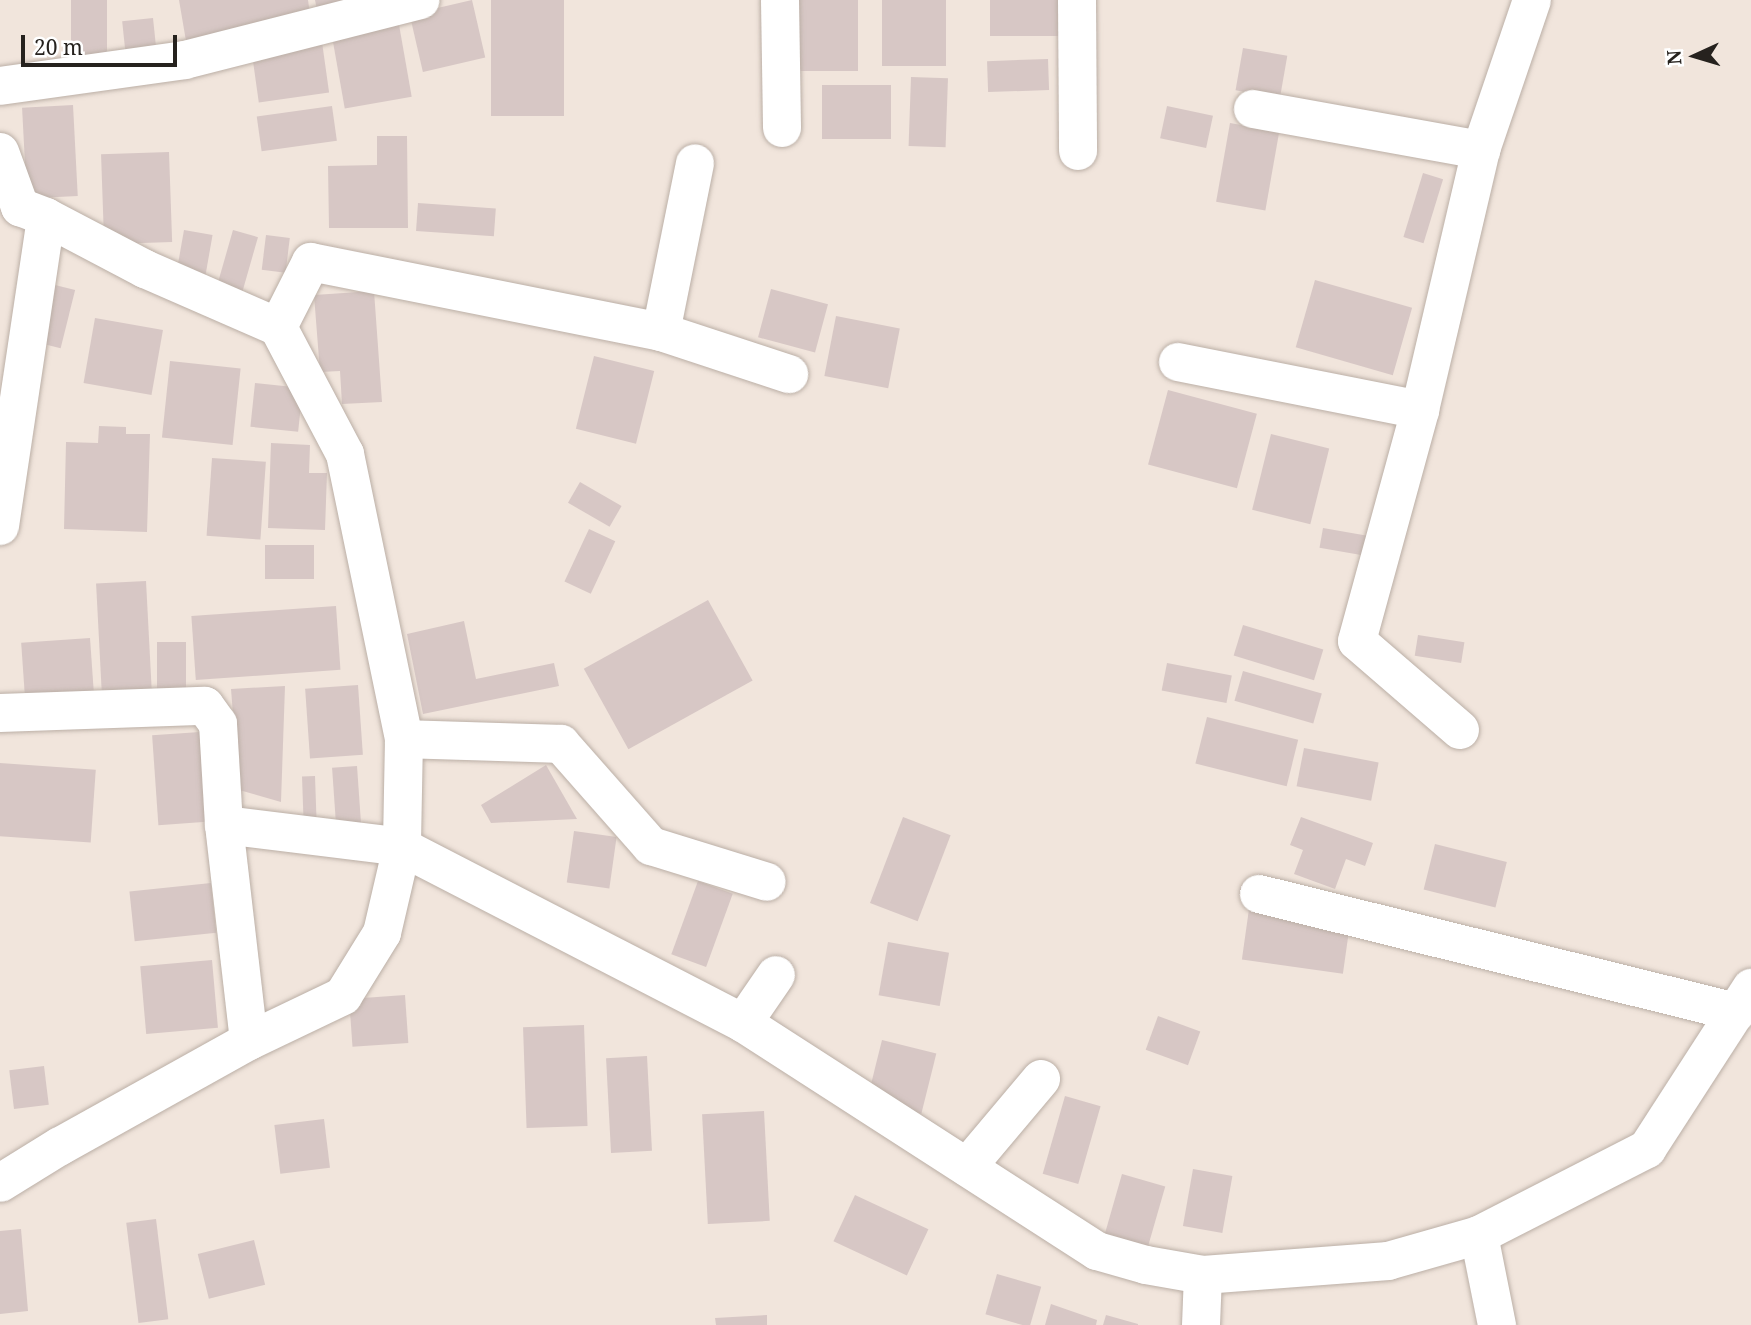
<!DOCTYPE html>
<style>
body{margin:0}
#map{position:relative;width:1751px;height:1325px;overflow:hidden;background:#f1e5dc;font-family:"Noto Serif",serif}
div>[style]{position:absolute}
.building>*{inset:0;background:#d7c7c5;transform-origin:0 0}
.roads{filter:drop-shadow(0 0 2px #bbafa6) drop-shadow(0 0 2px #bbafa6)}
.minor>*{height:38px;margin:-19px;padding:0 19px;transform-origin:19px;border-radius:19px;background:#fff}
span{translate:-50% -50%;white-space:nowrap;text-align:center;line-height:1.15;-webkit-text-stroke:5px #fff;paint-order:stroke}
.north{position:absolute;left:1660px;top:21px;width:70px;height:70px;-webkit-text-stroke:5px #fff;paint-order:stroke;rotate:266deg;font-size:19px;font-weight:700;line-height:28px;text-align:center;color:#26221e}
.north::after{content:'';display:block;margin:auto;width:24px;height:32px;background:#26221e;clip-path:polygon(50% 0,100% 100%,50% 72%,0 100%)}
.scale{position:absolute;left:21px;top:35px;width:156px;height:32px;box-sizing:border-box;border:4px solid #26221e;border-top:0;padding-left:9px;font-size:21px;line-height:24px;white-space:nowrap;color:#26221e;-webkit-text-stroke:5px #fff;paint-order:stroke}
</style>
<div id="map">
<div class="building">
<i style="left:71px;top:0;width:36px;height:65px"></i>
<i style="clip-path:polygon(179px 0,308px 0,311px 21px,186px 41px)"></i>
<i style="clip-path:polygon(315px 0,385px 0,318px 14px)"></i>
<i style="left:472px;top:0;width:59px;height:64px;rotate:77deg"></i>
<i style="left:491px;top:0;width:73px;height:116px"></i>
<i style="left:795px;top:0;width:63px;height:71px"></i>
<i style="left:882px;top:0;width:64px;height:66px"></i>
<i style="left:990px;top:0;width:69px;height:36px"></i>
<i style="left:153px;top:18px;width:37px;height:31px;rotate:84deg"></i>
<i style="left:398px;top:19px;width:79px;height:68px;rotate:80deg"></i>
<i style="left:322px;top:42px;width:51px;height:71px;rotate:82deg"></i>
<i style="left:1243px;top:48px;width:45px;height:43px;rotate:10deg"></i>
<i style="left:1048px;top:59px;width:31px;height:61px;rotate:88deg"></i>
<i style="left:911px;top:77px;width:37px;height:69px;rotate:2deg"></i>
<i style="left:822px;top:85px;width:69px;height:54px"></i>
<i style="left:73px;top:105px;width:91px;height:51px;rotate:87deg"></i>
<i style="left:332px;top:106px;width:35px;height:76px;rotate:82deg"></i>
<i style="left:1167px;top:106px;width:47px;height:33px;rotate:12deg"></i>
<i style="left:1230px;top:123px;width:50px;height:80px;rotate:10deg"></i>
<i style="clip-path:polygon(377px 136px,407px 136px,408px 228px,329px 228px,328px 166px,377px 165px)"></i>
<i style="left:169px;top:152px;width:90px;height:68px;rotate:88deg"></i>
<i style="left:1423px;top:173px;width:21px;height:67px;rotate:17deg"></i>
<i style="left:418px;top:203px;width:78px;height:28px;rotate:4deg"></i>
<i style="left:184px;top:230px;width:29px;height:51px;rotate:10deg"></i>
<i style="left:233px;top:230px;width:26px;height:64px;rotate:16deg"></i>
<i style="left:266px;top:235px;width:24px;height:35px;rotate:7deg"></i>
<i style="left:1315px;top:280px;width:101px;height:70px;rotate:16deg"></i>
<i style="left:47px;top:283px;width:29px;height:60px;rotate:14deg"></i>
<i style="left:771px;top:289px;width:59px;height:50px;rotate:15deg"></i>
<i style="clip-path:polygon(374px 291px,382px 402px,342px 404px,340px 371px,320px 372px,314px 295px)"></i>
<i style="left:836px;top:316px;width:65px;height:61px;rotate:11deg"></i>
<i style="left:95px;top:318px;width:69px;height:66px;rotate:10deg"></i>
<i style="left:594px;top:356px;width:62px;height:75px;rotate:14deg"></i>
<i style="left:170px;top:361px;width:71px;height:77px;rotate:6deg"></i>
<i style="left:255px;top:383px;width:48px;height:44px;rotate:6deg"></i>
<i style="left:1168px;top:390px;width:92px;height:77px;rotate:15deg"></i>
<i style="clip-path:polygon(99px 426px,126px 427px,126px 434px,150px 434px,147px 532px,64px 529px,66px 442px,98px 443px)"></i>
<i style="left:1271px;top:434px;width:60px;height:78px;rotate:14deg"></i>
<i style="clip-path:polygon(271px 443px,310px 445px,309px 473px,327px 473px,325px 530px,268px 528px)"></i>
<i style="left:212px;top:458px;width:54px;height:78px;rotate:4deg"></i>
<i style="left:580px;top:482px;width:48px;height:24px;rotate:30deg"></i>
<i style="left:1323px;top:528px;width:45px;height:20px;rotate:10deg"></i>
<i style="left:589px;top:529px;width:29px;height:58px;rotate:25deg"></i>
<i style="left:265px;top:545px;width:49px;height:34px"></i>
<i style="left:146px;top:581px;width:112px;height:50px;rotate:87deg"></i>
<i style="left:708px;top:600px;width:92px;height:142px;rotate:61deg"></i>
<i style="left:336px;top:606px;width:64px;height:145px;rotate:86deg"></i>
<i style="clip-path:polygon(464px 621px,476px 679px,554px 663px,559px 686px,423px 714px,407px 634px)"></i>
<i style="left:1243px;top:625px;width:84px;height:32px;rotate:17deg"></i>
<i style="left:1418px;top:635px;width:47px;height:21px;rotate:9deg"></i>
<i style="left:90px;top:638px;width:61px;height:69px;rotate:86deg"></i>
<i style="left:157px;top:642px;width:29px;height:53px"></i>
<i style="left:1167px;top:663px;width:66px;height:28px;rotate:11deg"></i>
<i style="left:1243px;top:671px;width:82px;height:31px;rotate:16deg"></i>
<i style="left:358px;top:685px;width:70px;height:53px;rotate:86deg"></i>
<i style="clip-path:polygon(285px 686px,281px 802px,239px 790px,231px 689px)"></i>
<i style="left:1207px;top:717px;width:94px;height:48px;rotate:14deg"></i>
<i style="left:200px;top:732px;width:90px;height:48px;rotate:86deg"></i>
<i style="left:1304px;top:748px;width:76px;height:39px;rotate:11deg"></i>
<i style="left:0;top:763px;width:96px;height:73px;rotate:4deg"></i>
<i style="clip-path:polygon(546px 765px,577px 819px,491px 823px,481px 805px)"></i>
<i style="left:357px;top:766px;width:60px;height:25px;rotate:86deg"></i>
<i style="left:315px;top:776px;width:49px;height:13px;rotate:88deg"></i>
<i style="left:903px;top:817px;width:51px;height:92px;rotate:21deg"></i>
<i style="clip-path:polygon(1301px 817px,1373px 843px,1365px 866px,1346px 859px,1335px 889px,1294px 874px,1303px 850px,1290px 845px)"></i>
<i style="left:574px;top:831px;width:43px;height:52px;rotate:8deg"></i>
<i style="left:1435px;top:844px;width:74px;height:47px;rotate:14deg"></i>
<i style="left:698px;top:881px;width:37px;height:78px;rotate:20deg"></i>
<i style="left:211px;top:883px;width:50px;height:82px;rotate:84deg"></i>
<i style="left:1249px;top:909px;width:102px;height:51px;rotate:8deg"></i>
<i style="left:888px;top:942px;width:62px;height:54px;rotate:10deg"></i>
<i style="left:212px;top:960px;width:68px;height:72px;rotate:85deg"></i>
<i style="left:405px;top:995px;width:48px;height:56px;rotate:86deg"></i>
<i style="left:1158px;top:1016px;width:45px;height:36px;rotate:20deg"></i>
<i style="left:584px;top:1025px;width:101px;height:61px;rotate:88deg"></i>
<i style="left:882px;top:1040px;width:56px;height:62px;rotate:14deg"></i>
<i style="left:647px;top:1056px;width:95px;height:41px;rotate:87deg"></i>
<i style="left:44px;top:1066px;width:39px;height:35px;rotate:83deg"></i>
<i style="left:1065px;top:1096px;width:37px;height:81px;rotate:16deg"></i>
<i style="left:764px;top:1111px;width:110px;height:62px;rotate:87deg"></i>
<i style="left:324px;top:1119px;width:49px;height:50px;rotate:83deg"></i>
<i style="left:1193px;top:1169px;width:40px;height:58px;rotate:10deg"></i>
<i style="left:1122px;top:1174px;width:45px;height:66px;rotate:16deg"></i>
<i style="left:855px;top:1195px;width:81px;height:51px;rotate:25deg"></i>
<i style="left:156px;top:1219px;width:101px;height:30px;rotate:83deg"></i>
<i style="clip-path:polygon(21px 1229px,28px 1311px,0 1314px,0 1231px)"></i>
<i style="left:254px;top:1240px;width:46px;height:58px;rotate:76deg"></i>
<i style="left:997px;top:1274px;width:46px;height:42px;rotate:16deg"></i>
<i style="clip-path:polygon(1051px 1304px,1097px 1320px,1096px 1325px,1045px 1325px)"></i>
<i style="clip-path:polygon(767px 1315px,767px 1325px,716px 1325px,715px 1318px)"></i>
<i style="clip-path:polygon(1106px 1315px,1138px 1324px,1138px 1325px,1103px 1325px)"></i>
</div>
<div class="roads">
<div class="minor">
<i style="left:780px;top:0;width:128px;rotate:89.1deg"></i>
<i style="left:1077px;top:0;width:151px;rotate:89.6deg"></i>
<i style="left:0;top:86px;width:187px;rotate:-8deg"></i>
<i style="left:185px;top:60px;width:243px;rotate:-14.3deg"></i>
<i style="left:1253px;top:109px;width:232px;rotate:10.2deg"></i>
<i style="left:0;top:152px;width:59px;rotate:70deg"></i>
<i style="left:20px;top:207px;width:28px;rotate:21deg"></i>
<i style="left:46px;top:217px;width:112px;rotate:27.7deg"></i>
<i style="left:145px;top:269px;width:145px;rotate:23.6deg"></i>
<i style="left:278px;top:327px;width:144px;rotate:62.2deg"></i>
<i style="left:345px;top:454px;width:291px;rotate:78.3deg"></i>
<i style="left:404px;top:739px;width:108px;rotate:91.1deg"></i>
<i style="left:402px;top:847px;width:88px;rotate:103.1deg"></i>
<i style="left:382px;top:933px;width:74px;rotate:121.8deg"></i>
<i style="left:343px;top:996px;width:104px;rotate:154.4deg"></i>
<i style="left:249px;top:1041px;width:216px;rotate:150.9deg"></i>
<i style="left:60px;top:1146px;width:70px;rotate:148.3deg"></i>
<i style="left:278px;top:327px;width:73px;rotate:-63.1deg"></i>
<i style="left:311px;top:262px;width:357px;rotate:11.3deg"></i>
<i style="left:661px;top:332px;width:135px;rotate:18.2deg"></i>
<i style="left:661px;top:332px;width:172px;rotate:-78.6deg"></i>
<i style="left:1178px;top:362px;width:247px;rotate:11.2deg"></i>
<i style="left:0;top:526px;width:312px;rotate:-81.5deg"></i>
<i style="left:0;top:713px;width:205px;rotate:-2deg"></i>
<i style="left:205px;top:706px;width:22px;rotate:54deg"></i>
<i style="left:218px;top:724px;width:101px;rotate:86.6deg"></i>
<i style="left:224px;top:825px;width:179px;rotate:7deg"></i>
<i style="left:402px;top:847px;width:384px;rotate:27.3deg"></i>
<i style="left:743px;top:1023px;width:421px;rotate:32.8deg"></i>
<i style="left:1097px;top:1251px;width:51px;rotate:15.9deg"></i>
<i style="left:1146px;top:1265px;width:58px;rotate:10deg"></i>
<i style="left:1203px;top:1275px;width:186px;rotate:-4.3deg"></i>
<i style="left:1388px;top:1261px;width:95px;rotate:-15.9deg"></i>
<i style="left:1479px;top:1235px;width:189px;rotate:-27.1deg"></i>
<i style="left:1647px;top:1149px;width:192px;rotate:-57.1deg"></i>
<i style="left:1460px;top:730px;width:136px;rotate:-139.2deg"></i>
<i style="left:1357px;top:641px;width:239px;rotate:-74.7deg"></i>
<i style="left:1420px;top:410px;width:267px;rotate:-76.8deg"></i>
<i style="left:1481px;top:150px;width:158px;rotate:-71.2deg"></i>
<i style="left:404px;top:739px;width:157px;rotate:1.8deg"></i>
<i style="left:561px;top:744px;width:136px;rotate:48.6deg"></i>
<i style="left:651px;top:846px;width:121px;rotate:17.2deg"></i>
<i style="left:224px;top:825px;width:217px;rotate:83.4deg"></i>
<i style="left:1259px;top:894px;width:492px;rotate:13.9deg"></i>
<i style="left:743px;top:1023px;width:58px;rotate:-55.5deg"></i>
<i style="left:967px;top:1167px;width:115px;rotate:-49.9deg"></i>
<i style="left:1479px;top:1235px;width:92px;rotate:78.7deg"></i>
<i style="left:1201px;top:1325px;width:50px;rotate:-87.7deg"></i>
</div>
</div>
<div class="north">N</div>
<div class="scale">20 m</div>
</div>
